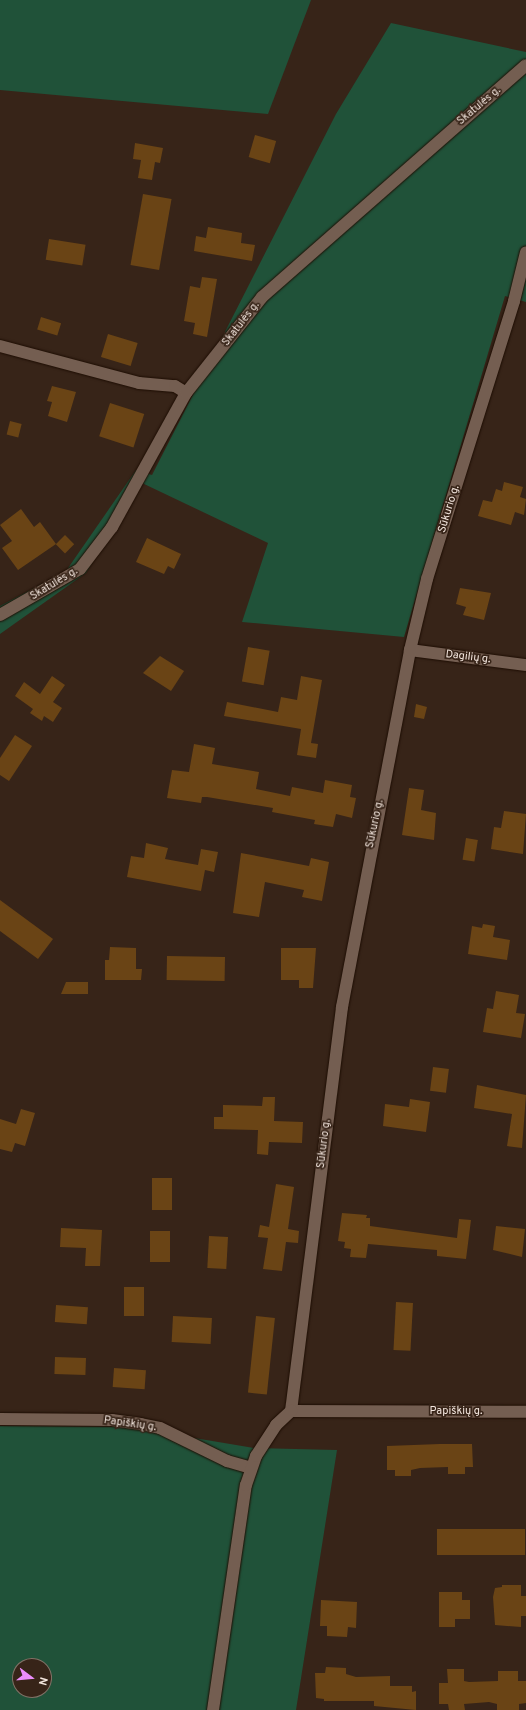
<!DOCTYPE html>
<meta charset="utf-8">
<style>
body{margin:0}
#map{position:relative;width:526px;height:1710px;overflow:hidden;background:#372418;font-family:Overpass,sans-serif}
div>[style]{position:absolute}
.green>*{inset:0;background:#205239}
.building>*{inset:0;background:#6a4415;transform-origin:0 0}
.roads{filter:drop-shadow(0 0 1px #1d0d03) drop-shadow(0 0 1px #1d0d03)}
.street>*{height:12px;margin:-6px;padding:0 6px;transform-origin:6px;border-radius:6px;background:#745e51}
span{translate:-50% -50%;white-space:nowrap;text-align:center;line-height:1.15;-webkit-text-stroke:3.5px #372418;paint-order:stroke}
.street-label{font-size:11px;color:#f3e6de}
.north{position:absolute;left:12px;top:1658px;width:40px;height:40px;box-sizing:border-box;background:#372418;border:1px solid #827267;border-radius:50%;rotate:106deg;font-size:11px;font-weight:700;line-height:16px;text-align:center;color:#f3e6de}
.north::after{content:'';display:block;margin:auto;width:14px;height:18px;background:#eb8dfb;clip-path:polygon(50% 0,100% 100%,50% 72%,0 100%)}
</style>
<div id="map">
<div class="green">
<i style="clip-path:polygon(0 0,311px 0,268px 114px,0 90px)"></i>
<i style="clip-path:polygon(391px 23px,526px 52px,526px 302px,505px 296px,404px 637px,242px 622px,268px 543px,142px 483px,86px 573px,0 634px,0 606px,66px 571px,136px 470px,152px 475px,336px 114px)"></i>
<i style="clip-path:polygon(evenodd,0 1426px,129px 1427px,254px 1448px,337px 1450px,296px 1710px,0 1710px,0 1426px,20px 1666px,44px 1666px,44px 1690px,20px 1690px,20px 1666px)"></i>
</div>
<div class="building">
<i style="left:255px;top:135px;width:22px;height:23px;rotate:16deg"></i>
<i style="clip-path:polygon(135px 143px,163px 148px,160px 163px,155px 162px,152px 180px,138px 178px,141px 160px,133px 159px)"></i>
<i style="left:143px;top:194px;width:29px;height:72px;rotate:10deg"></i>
<i style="clip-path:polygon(208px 227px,242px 233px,241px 243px,255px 245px,252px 261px,194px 251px,196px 236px,206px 238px)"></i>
<i style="left:49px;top:239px;width:37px;height:21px;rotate:9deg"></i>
<i style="clip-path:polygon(202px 277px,217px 279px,207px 337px,193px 334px,195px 323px,184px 321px,190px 286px,200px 288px)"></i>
<i style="left:41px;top:317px;width:21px;height:13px;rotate:17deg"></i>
<i style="left:108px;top:334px;width:31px;height:24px;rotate:17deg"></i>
<i style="clip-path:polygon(52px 386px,76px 392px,67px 422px,48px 416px,52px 402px,47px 401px)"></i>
<i style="left:110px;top:403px;width:36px;height:35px;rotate:18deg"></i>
<i style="left:10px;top:421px;width:12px;height:14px;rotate:14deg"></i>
<i style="clip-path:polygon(504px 482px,523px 487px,520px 497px,526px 499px,524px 515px,515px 512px,511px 525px,478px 516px,483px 500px,492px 502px,496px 489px,502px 491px)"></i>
<i style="clip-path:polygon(21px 509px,34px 527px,40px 522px,56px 544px,18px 570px,2px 548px,12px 541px,0 525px)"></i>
<i style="left:65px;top:535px;width:13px;height:13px;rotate:45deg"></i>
<i style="clip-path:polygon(147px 538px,181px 554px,174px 569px,168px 566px,164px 574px,136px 562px)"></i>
<i style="clip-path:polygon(460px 588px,491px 593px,484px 620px,463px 615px,466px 607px,456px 604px)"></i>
<i style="left:248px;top:647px;width:22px;height:35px;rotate:10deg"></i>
<i style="clip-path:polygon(160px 656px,184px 671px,171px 691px,143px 673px)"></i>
<i style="clip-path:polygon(52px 676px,65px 685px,53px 702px,62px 708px,53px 722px,44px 716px,42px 721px,30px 713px,33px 709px,15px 696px,24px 682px,40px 694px)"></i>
<i style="clip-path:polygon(301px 676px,322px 680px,311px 743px,318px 744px,316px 758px,297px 755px,301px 729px,224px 716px,227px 702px,278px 712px,281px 697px,297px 700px)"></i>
<i style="clip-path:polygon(416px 704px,427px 707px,424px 719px,414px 717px)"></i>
<i style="clip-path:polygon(15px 735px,32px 746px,9px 781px,0 775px,0 758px)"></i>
<i style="clip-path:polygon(194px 744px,215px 748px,212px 764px,259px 772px,256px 789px,290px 796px,292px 787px,323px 793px,325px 780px,352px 785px,350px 797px,356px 798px,352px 818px,336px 814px,333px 827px,314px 824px,315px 820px,272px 812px,273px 808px,207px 797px,202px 797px,201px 803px,167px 798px,172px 770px,189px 772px)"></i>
<i style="clip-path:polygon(409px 788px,424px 790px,421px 810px,436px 813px,434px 840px,402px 835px)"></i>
<i style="clip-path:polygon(504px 811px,526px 814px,523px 854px,491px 849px,494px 827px,501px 828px)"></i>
<i style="left:466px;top:838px;width:12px;height:22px;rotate:9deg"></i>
<i style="clip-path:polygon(146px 843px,168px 848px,165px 859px,198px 865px,201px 849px,218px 852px,214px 872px,205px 870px,201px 891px,127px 877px,131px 856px,144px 858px)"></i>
<i style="clip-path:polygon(241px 853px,309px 866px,311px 858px,329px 862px,322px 901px,302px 897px,304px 890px,265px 882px,259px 917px,233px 913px)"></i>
<i style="clip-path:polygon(0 900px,53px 939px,38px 959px,0 931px)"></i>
<i style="clip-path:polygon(483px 924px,495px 926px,493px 937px,510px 940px,507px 960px,468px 954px,472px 926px,482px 928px)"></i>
<i style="clip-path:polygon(110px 947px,136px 948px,136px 969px,142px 969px,141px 980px,105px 980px,105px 960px,109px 960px)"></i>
<i style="clip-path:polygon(281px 948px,316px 948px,313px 988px,299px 988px,299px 980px,281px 980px)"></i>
<i style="left:167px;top:956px;width:58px;height:24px;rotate:1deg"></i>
<i style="clip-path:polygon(66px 982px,88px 982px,88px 994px,61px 994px)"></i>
<i style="clip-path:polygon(496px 991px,519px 995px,516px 1013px,525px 1014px,521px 1038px,483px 1032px,487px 1008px,493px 1009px)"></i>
<i style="left:433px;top:1067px;width:16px;height:24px;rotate:7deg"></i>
<i style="clip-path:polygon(477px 1085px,526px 1095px,522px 1148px,507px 1146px,512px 1114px,474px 1108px)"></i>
<i style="clip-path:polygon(263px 1097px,275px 1097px,274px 1121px,303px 1122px,302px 1143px,269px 1142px,268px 1155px,257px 1154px,258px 1130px,214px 1129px,214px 1117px,223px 1117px,223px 1105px,262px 1106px)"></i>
<i style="clip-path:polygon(410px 1099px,430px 1102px,426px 1132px,383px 1126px,385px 1104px,409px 1107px)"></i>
<i style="clip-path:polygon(21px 1109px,35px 1113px,25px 1146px,15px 1143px,12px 1152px,0 1149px,0 1119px,16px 1124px)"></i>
<i style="left:152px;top:1178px;width:20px;height:32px"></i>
<i style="clip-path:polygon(276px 1184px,294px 1187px,288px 1229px,299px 1231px,298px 1243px,286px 1242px,282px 1271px,263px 1269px,268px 1238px,258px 1237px,260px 1225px,269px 1227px)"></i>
<i style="clip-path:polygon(342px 1213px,367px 1215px,366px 1218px,370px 1218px,370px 1226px,457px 1238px,459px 1219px,471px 1220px,466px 1259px,437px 1256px,437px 1250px,368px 1244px,366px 1258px,350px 1257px,351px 1249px,344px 1248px,345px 1242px,338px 1241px)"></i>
<i style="clip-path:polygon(496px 1226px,525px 1229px,522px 1257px,493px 1250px)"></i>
<i style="clip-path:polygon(61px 1228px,102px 1230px,100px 1266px,85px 1266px,86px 1248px,60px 1247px)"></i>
<i style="left:150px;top:1231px;width:20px;height:31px"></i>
<i style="left:209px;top:1236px;width:19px;height:32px;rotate:3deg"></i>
<i style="left:124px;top:1287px;width:20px;height:29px"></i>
<i style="left:396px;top:1302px;width:17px;height:48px;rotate:3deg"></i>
<i style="left:56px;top:1305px;width:32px;height:17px;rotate:4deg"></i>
<i style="left:173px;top:1316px;width:39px;height:26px;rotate:3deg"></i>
<i style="left:256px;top:1316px;width:19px;height:77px;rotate:6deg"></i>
<i style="left:55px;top:1357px;width:31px;height:17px;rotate:2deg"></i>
<i style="left:114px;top:1368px;width:32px;height:19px;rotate:4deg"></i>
<i style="clip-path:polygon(440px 1444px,472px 1444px,473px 1467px,465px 1467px,465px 1474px,448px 1474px,448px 1467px,420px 1468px,411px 1470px,411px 1476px,395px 1476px,395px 1470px,387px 1470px,387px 1446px)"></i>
<i style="left:437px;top:1529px;width:88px;height:26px"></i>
<i style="clip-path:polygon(502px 1585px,521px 1585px,521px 1596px,526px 1596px,526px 1616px,521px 1616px,521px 1627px,495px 1625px,493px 1597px,495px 1588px,502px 1587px)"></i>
<i style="clip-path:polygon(439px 1592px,462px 1592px,462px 1600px,470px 1600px,470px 1619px,455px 1619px,455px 1627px,439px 1627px)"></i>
<i style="clip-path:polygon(321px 1600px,357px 1602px,356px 1628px,348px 1627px,347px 1637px,327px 1636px,327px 1626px,320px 1626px)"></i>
<i style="clip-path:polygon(326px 1667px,346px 1668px,346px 1674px,356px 1677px,390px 1676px,390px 1686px,412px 1686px,412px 1692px,416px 1691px,416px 1710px,374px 1706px,374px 1701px,324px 1701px,324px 1699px,316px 1698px,315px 1673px,325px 1673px)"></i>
<i style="clip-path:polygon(447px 1669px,464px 1669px,464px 1681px,469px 1682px,498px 1681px,498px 1671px,518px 1671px,518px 1681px,526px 1681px,526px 1703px,519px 1704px,519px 1710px,497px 1710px,497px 1704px,489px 1702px,464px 1704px,465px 1710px,449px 1710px,448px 1704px,439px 1704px,439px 1683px,448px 1683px)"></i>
</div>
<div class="roads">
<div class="street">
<i style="left:0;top:346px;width:144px;rotate:14.9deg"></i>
<i style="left:139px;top:383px;width:36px;rotate:5deg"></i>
<i style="left:175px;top:386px;width:13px;rotate:32deg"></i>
<i style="left:0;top:615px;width:92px;rotate:-29.9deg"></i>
<i style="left:80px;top:569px;width:53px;rotate:-52.7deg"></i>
<i style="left:112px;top:527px;width:153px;rotate:-61.1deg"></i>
<i style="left:186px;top:393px;width:122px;rotate:-51.6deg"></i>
<i style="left:262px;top:297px;width:351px;rotate:-41.3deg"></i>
<i style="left:410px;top:650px;width:117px;rotate:7.4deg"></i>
<i style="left:291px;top:1411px;width:407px;rotate:-82.8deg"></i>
<i style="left:342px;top:1007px;width:363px;rotate:-79.2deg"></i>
<i style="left:410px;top:650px;width:73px;rotate:-76.5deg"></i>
<i style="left:427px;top:579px;width:291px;rotate:-72.6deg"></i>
<i style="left:514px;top:301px;width:50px;rotate:-76.2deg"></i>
<i style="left:291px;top:1411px;width:235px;rotate:0.2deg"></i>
<i style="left:0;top:1419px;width:112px;rotate:0.5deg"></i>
<i style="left:112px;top:1420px;width:29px;rotate:8deg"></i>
<i style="left:141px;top:1424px;width:19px;rotate:12deg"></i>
<i style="left:160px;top:1428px;width:75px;rotate:26.2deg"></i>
<i style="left:227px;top:1461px;width:25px;rotate:16deg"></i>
<i style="left:213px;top:1710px;width:227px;rotate:-81.7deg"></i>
<i style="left:246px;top:1485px;width:31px;rotate:-71deg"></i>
<i style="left:256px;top:1456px;width:37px;rotate:-57deg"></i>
<i style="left:276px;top:1425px;width:21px;rotate:-43deg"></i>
</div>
</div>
<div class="street-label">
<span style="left:479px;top:106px;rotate:-40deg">Skatulės g.</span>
<span style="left:241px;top:324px;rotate:-52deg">Skatulės g.</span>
<span style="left:449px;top:509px;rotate:-73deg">Sūkurio g.</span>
<span style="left:54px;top:584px;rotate:-31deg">Skatulės g.</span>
<span style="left:468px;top:657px;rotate:7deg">Dagilių g.</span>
<span style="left:375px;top:824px;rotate:-78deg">Sūkurio g.</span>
<span style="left:324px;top:1144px;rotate:-83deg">Sūkurio g.</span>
<span style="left:456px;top:1411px">Papiškių g.</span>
<span style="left:130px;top:1424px;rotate:8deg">Papiškių g.</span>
</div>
<div class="north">N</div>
</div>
